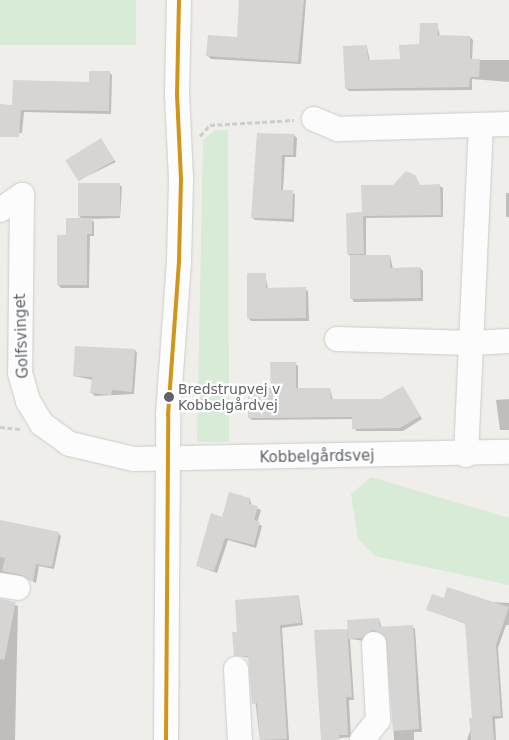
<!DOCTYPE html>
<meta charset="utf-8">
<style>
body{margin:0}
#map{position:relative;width:509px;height:740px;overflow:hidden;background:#efeeea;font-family:"DejaVu Sans",sans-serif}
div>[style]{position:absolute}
.green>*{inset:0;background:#d8ebd6;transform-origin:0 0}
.shadow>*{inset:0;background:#0003;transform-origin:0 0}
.building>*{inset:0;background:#d6d5d3;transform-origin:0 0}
.path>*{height:3px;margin-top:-1.5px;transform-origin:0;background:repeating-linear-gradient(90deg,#cacfcc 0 5px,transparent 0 7.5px)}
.roads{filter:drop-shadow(0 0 1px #cbcccc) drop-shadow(0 0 1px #cbcccc)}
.minor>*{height:24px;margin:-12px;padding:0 12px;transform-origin:12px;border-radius:12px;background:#fdfcfc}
.bus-1>*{height:4px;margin:-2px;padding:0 2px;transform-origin:2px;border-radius:2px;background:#d1951a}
.dots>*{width:14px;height:14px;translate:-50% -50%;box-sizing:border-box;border:2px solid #fff;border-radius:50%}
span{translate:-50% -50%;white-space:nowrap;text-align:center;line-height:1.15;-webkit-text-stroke:4.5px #fff;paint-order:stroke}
.bus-label{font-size:14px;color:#5f6368}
.left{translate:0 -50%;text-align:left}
.street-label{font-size:15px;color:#5f6368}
</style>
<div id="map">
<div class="green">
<i style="left:0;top:0;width:136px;height:45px"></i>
<i style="clip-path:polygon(215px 130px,228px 130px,229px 442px,197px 442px,203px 140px)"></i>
<i style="clip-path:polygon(371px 477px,509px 518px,509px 585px,375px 556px,358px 539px,351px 494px)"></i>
</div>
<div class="shadow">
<i style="clip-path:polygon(240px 0,306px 0,301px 64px,211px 59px,208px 56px,238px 38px)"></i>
<i style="clip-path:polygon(437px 24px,440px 36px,470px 37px,473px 40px,472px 60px,509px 60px,509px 82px,472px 79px,472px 90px,349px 91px,346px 88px,367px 47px,370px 62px,401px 61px,421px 45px)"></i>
<i style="clip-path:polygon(109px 72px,112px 75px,111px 114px,24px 112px,22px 133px,0 133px,0 106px,13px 106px,90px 83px)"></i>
<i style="clip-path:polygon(259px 134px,294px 135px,297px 138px,296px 157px,285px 157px,283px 191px,295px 194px,294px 222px,255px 220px,252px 217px)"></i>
<i style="clip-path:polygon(114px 160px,116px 162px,79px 180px)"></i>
<i style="clip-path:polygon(414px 176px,421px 186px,440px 186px,443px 188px,443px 217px,366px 218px,366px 256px,390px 256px,393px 269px,420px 268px,423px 271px,423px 301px,354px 302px,352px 299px,351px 257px,348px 254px,363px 214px,394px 186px)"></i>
<i style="clip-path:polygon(119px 184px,122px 187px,120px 218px,91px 219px,94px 222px,94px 236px,90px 236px,89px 288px,61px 288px,58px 285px,67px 237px,82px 219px,79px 216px)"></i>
<i style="left:506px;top:193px;width:3px;height:24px"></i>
<i style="clip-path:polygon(265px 274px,268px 289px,305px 289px,308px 291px,309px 321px,251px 321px,248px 318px)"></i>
<i style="clip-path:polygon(135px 350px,137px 353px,134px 394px,95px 396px,92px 393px,93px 380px,74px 376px)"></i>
<i style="clip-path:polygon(295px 363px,298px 366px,298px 389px,330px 389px,333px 400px,382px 400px,405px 390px,422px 419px,403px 431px,356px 431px,353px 419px,252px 420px,249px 417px)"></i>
<i style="clip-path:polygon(509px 399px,509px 430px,500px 430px,496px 400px)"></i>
<i style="clip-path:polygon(230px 494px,250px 499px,252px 506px,261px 510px,257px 523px,262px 526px,256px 548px,228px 540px,217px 573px,197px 566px,223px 518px)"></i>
<i style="clip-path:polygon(0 521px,58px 533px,61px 536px,54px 569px,39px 566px,36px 583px,24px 577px,0 573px)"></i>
<i style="clip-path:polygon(299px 597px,303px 625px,282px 628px,289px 740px,260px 740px,250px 658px,235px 655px,239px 633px)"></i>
<i style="clip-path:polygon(0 599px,18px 606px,15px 740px,0 740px)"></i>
<i style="clip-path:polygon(445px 599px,509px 603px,509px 625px,506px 625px,498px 648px,503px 718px,495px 719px,496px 740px,467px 740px,474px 719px,466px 624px,427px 609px)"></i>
<i style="clip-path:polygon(379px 619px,382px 628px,412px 626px,415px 629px,422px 732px,414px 732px,414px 740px,394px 740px,389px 643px,387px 637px,377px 632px,365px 641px,350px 639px,354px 700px,349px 700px,351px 737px,322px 740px,347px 630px,349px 632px)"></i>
</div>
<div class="building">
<i style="clip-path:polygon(239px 0,304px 0,298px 62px,206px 56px,208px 35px,237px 37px)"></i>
<i style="clip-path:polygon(420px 23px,438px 23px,438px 35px,470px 36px,470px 59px,480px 59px,479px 77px,470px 77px,469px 87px,345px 89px,343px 46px,367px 45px,368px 60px,400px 59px,399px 45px,419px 44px)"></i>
<i style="clip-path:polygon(89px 71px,110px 71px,109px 111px,21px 110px,19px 137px,0 137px,0 104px,12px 105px,13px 80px,89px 82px)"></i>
<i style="clip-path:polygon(257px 133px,294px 134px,293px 155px,282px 155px,281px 190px,293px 190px,292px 219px,251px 218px)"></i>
<i style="left:101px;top:138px;width:25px;height:42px;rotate:58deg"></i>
<i style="clip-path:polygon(406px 171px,415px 175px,420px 185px,440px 184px,441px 215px,363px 216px,364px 254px,347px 254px,346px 213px,362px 212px,361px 185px,393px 185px)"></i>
<i style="left:78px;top:183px;width:42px;height:33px"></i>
<i style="clip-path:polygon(66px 218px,92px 218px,92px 234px,87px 234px,87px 285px,57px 285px,57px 235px,66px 235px)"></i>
<i style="clip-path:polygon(350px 255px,390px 255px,390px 268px,420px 267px,421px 298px,350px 299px)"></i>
<i style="clip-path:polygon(247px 273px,266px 273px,266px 288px,306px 287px,306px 318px,247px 319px)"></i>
<i style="clip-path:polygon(75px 346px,135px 349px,132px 392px,112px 390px,111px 395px,90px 393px,92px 377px,73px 376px)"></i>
<i style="clip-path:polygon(270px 362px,296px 362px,296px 388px,330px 388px,331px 399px,381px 399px,403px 386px,420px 416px,400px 428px,352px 429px,352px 417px,248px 418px,248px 389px,271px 388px)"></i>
<i style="clip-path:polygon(229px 492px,250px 498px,249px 504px,258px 506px,254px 520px,260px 522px,254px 545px,225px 538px,214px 571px,196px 566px,211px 513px,222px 517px)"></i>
<i style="clip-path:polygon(0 520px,59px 532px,52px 567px,36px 564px,33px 581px,21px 575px,2px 571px,5px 558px,0 557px)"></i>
<i style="clip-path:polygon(447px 587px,509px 607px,496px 645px,501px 716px,492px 716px,494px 740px,471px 740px,469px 718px,472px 718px,465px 623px,426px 610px,432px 594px,444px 598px)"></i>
<i style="clip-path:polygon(299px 595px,301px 623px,280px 625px,287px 739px,260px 740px,257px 703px,252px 704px,248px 656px,234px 656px,232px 632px,237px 632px,235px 600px)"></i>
<i style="left:0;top:599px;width:16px;height:59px;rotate:11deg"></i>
<i style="clip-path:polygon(379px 618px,380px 627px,413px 625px,419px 729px,393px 731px,385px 636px,373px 630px,362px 638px,348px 639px,347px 620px)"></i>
<i style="clip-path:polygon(347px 629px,352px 697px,346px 697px,348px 735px,339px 735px,340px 740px,321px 740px,314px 630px)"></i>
</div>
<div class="path">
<i style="left:200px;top:136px;width:15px;rotate:-48deg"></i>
<i style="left:210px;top:125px;width:84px;rotate:-3.4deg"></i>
<i style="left:0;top:427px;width:20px;rotate:6deg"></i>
</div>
<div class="roads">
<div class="minor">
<i style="left:314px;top:119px;width:26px;rotate:23deg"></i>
<i style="left:338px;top:129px;width:171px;rotate:-1.7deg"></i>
<i style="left:0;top:210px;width:27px;rotate:-34deg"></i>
<i style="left:22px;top:195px;width:178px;rotate:90.6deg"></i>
<i style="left:20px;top:373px;width:29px;rotate:74deg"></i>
<i style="left:28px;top:401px;width:27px;rotate:59deg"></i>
<i style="left:42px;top:424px;width:34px;rotate:36deg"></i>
<i style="left:70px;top:444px;width:66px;rotate:13.2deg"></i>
<i style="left:134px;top:459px;width:375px;rotate:-1.1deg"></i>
<i style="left:337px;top:339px;width:135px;rotate:1.7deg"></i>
<i style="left:472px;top:343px;width:37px;rotate:-3deg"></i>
<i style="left:466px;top:455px;width:330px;rotate:-87.4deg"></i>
<i style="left:0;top:585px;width:18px;rotate:9deg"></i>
<i style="left:236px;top:669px;width:71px;rotate:86.8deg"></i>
<i style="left:166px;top:740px;width:325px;rotate:-89.6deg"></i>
<i style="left:168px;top:415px;width:154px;rotate:-85.9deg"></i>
<i style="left:179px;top:261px;width:82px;rotate:-88.6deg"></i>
<i style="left:181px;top:179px;width:84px;rotate:-92.7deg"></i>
<i style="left:177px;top:95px;width:95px;rotate:-88.8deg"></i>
<i style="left:362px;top:740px;width:26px;rotate:-51deg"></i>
<i style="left:378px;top:720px;width:76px;rotate:-93deg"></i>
</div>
</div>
<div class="bus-1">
<i style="left:166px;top:740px;width:325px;rotate:-89.6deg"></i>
<i style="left:168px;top:415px;width:154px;rotate:-85.9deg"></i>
<i style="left:179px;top:261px;width:82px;rotate:-88.6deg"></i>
<i style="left:181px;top:179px;width:84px;rotate:-92.7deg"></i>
<i style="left:177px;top:95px;width:95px;rotate:-88.8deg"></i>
</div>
<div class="dots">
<i style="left:169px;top:397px;background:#5f6368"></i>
</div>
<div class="bus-label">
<span class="left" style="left:178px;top:397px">Bredstrupvej v<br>Kobbelgårdvej</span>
</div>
<div class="street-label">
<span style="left:22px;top:336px;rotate:-92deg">Golfsvinget</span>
<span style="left:317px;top:457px;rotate:-1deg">Kobbelgårdsvej</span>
</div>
</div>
